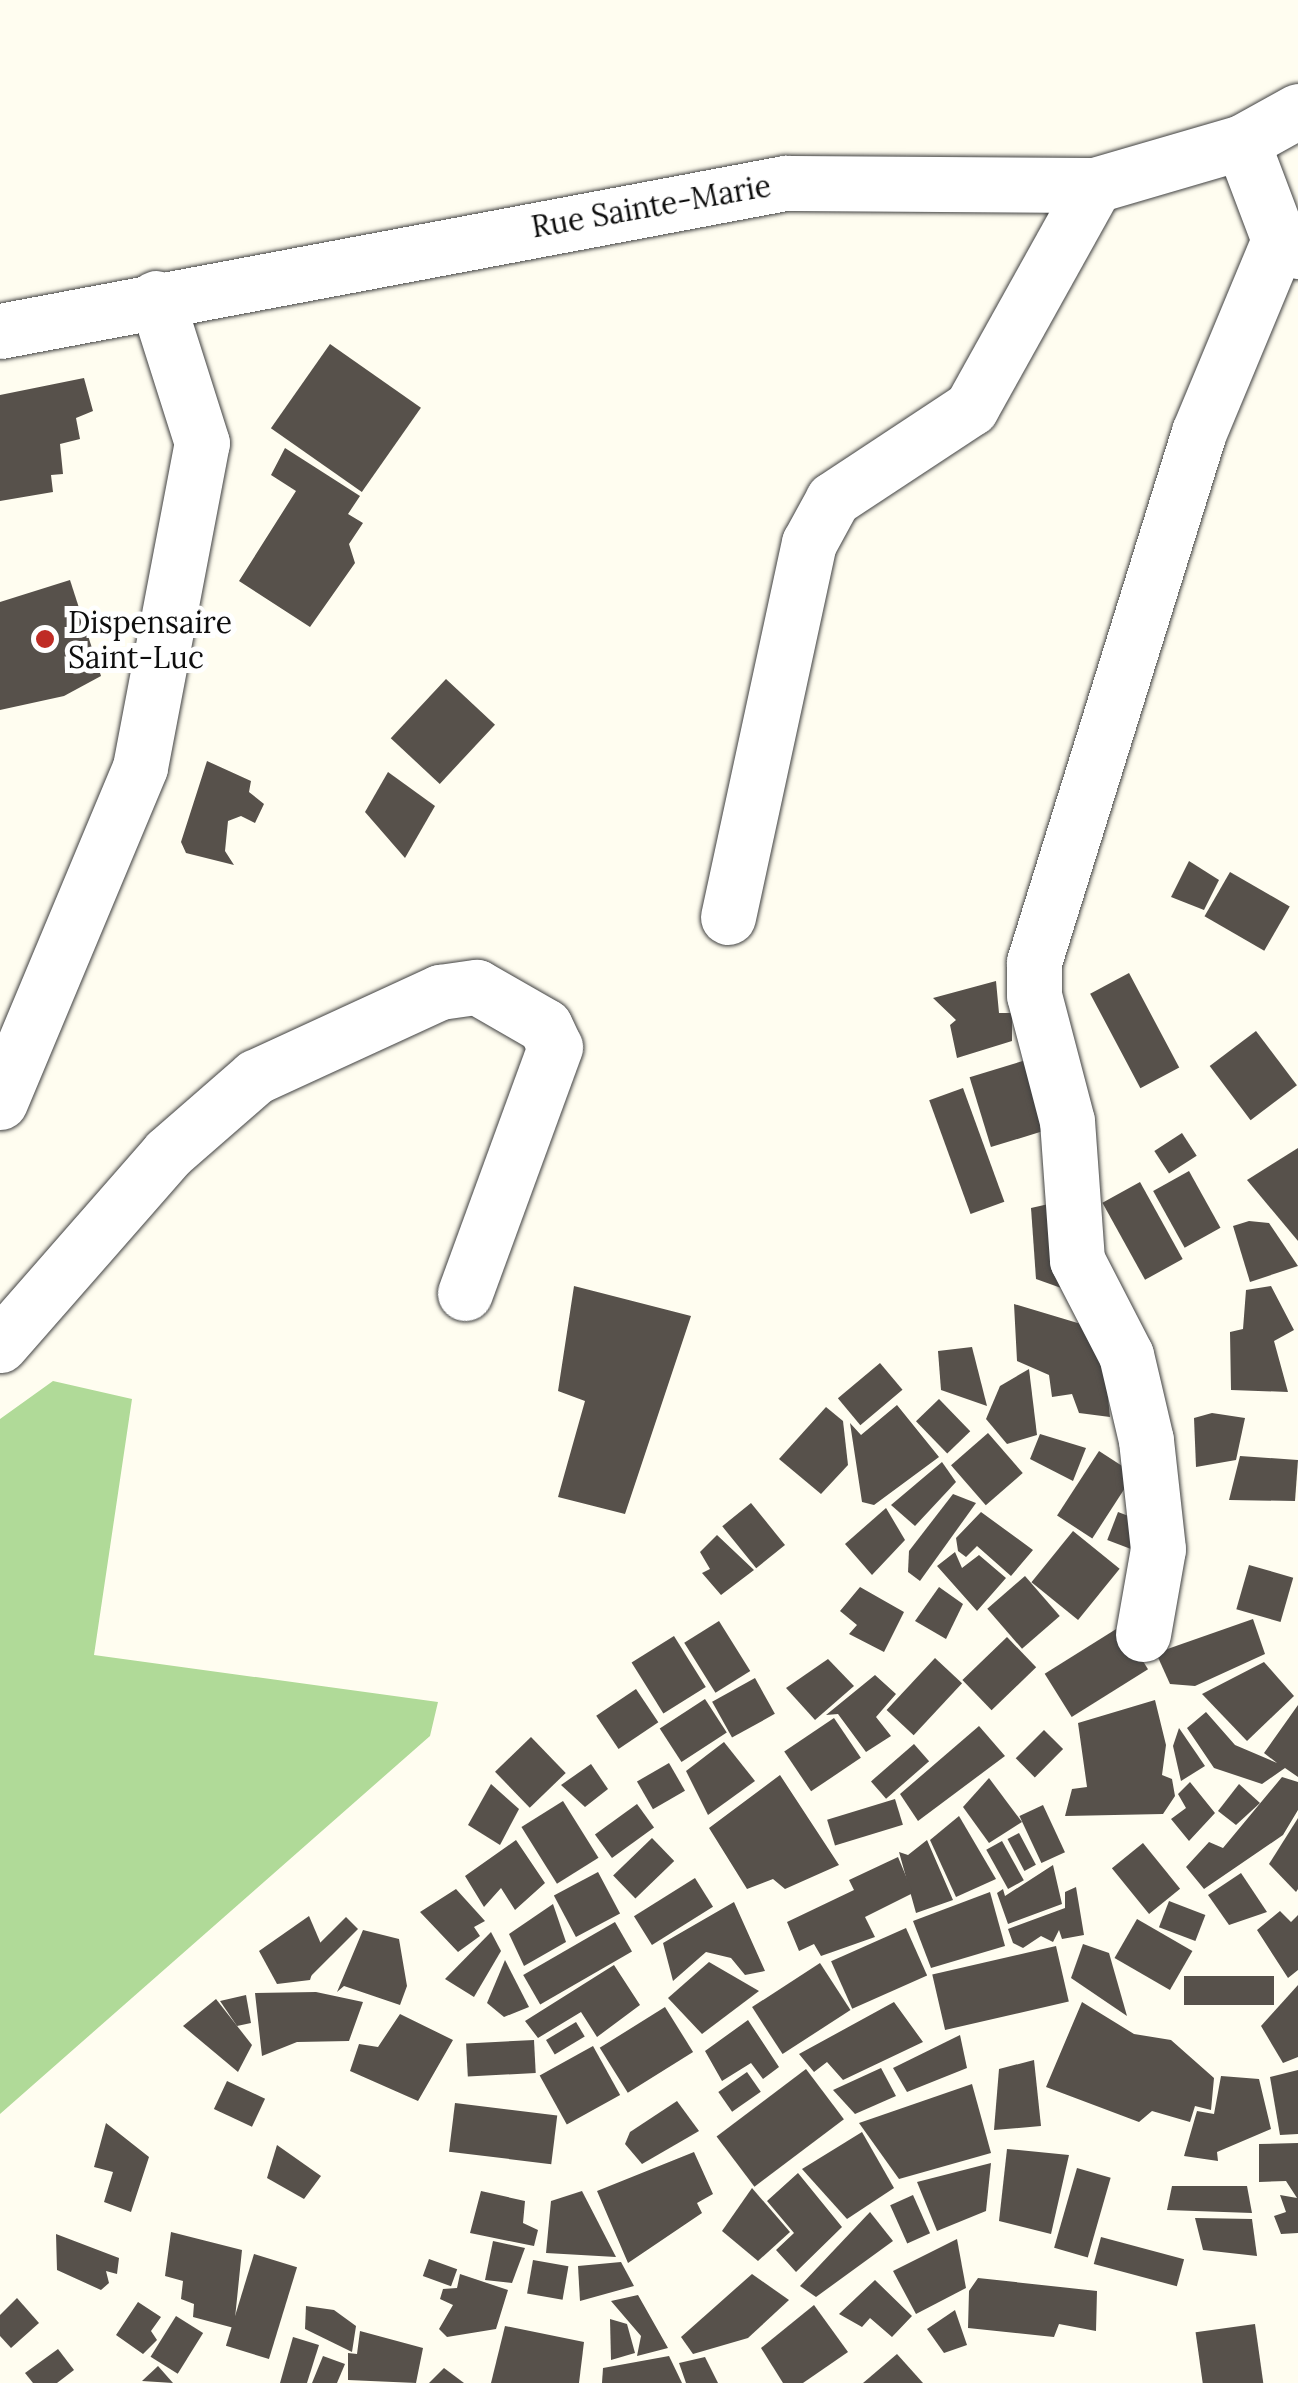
<!DOCTYPE html>
<style>
body{margin:0}
#map{position:relative;width:1298px;height:2383px;overflow:hidden;background:#fffdf0;font-family:Lora,serif}
div>[style]{position:absolute}
.forest>*{inset:0;background:#b0da98}
.building>*{inset:0;background:#57514b;transform-origin:0 0}
.roads{filter:drop-shadow(0 0 2px #414141) drop-shadow(0 0 2px #414141)}
.minor>*{height:55px;margin:-27.5px;padding:0 27.5px;transform-origin:27.5px;border-radius:27.5px;background:#fff}
.dots>*{width:28px;height:28px;translate:-50% -50%;box-sizing:border-box;border:5px solid #fff;border-radius:50%}
span{translate:-50% -50%;white-space:nowrap;text-align:center;line-height:1.15;-webkit-text-stroke:10px #fff;paint-order:stroke}
.street-label{font-size:30px;color:#0e0e0e}
.poi-label{font-size:30px;color:#0e0e0e}
.left{translate:0 -50%;text-align:left}
</style>
<div id="map">
<div class="forest">
<i style="clip-path:polygon(53px 1381px,132px 1399px,94px 1655px,438px 1702px,430px 1736px,0 2114px,0 1419px)"></i>
</div>
<div class="building">
<i style="left:330px;top:344px;width:111px;height:103px;rotate:35deg"></i>
<i style="clip-path:polygon(84px 378px,93px 411px,76px 418px,80px 439px,60px 444px,63px 474px,51px 475px,53px 492px,0 501px,0 395px)"></i>
<i style="clip-path:polygon(285px 448px,360px 496px,348px 514px,363px 523px,349px 544px,355px 563px,310px 627px,239px 581px,296px 491px,271px 475px)"></i>
<i style="clip-path:polygon(70px 580px,101px 676px,64px 696px,0 710px,0 602px)"></i>
<i style="left:446px;top:679px;width:67px;height:81px;rotate:43deg"></i>
<i style="clip-path:polygon(207px 761px,251px 781px,249px 792px,264px 804px,255px 823px,241px 816px,228px 821px,225px 851px,234px 865px,186px 853px,181px 842px)"></i>
<i style="clip-path:polygon(388px 772px,435px 806px,405px 858px,365px 812px)"></i>
<i style="clip-path:polygon(1189px 861px,1219px 880px,1204px 910px,1171px 897px)"></i>
<i style="left:1230px;top:872px;width:69px;height:51px;rotate:30deg"></i>
<i style="left:1129px;top:973px;width:107px;height:44px;rotate:62deg"></i>
<i style="clip-path:polygon(996px 981px,999px 1013px,1012px 1013px,1012px 1041px,957px 1058px,950px 1025px,956px 1020px,933px 998px)"></i>
<i style="left:1256px;top:1031px;width:68px;height:58px;rotate:53deg"></i>
<i style="left:1026px;top:1060px;width:73px;height:59px;rotate:73deg"></i>
<i style="left:963px;top:1088px;width:121px;height:36px;rotate:70deg"></i>
<i style="left:1182px;top:1133px;width:27px;height:33px;rotate:57deg"></i>
<i style="clip-path:polygon(1298px 1148px,1298px 1241px,1247px 1180px)"></i>
<i style="left:1189px;top:1171px;width:65px;height:41px;rotate:61deg"></i>
<i style="left:1140px;top:1182px;width:88px;height:43px;rotate:61deg"></i>
<i style="clip-path:polygon(1053px 1203px,1064px 1289px,1036px 1279px,1031px 1208px)"></i>
<i style="clip-path:polygon(1249px 1221px,1269px 1223px,1298px 1266px,1250px 1282px,1233px 1226px)"></i>
<i style="clip-path:polygon(574px 1286px,691px 1316px,625px 1514px,558px 1497px,585px 1401px,558px 1391px)"></i>
<i style="clip-path:polygon(1271px 1286px,1294px 1330px,1274px 1341px,1288px 1392px,1231px 1390px,1230px 1332px,1243px 1329px,1246px 1290px)"></i>
<i style="clip-path:polygon(1014px 1304px,1101px 1330px,1110px 1417px,1079px 1413px,1072px 1394px,1052px 1397px,1049px 1375px,1017px 1361px)"></i>
<i style="clip-path:polygon(972px 1347px,987px 1406px,941px 1390px,938px 1351px)"></i>
<i style="left:880px;top:1363px;width:35px;height:55px;rotate:50deg"></i>
<i style="clip-path:polygon(1029px 1369px,1037px 1435px,1007px 1444px,986px 1419px,1000px 1386px)"></i>
<i style="left:939px;top:1399px;width:45px;height:32px;rotate:46deg"></i>
<i style="clip-path:polygon(897px 1405px,939px 1457px,874px 1505px,862px 1502px,850px 1423px,861px 1435px)"></i>
<i style="clip-path:polygon(826px 1407px,843px 1421px,848px 1465px,821px 1494px,779px 1459px)"></i>
<i style="clip-path:polygon(1212px 1413px,1245px 1418px,1236px 1460px,1196px 1467px,1194px 1418px)"></i>
<i style="left:988px;top:1433px;width:53px;height:49px;rotate:49deg"></i>
<i style="clip-path:polygon(1040px 1434px,1086px 1448px,1073px 1481px,1030px 1459px)"></i>
<i style="left:1099px;top:1451px;width:42px;height:77px;rotate:33deg"></i>
<i style="clip-path:polygon(1240px 1456px,1298px 1460px,1295px 1501px,1229px 1500px)"></i>
<i style="clip-path:polygon(942px 1462px,956px 1482px,915px 1526px,891px 1505px)"></i>
<i style="clip-path:polygon(953px 1494px,976px 1503px,920px 1581px,908px 1572px,909px 1551px)"></i>
<i style="left:751px;top:1503px;width:54px;height:37px;rotate:51deg"></i>
<i style="clip-path:polygon(886px 1508px,905px 1540px,872px 1575px,845px 1544px)"></i>
<i style="clip-path:polygon(981px 1512px,1033px 1550px,1011px 1576px,977px 1546px,966px 1557px,958px 1551px,956px 1538px)"></i>
<i style="left:1118px;top:1512px;width:26px;height:30px;rotate:21deg"></i>
<i style="left:1073px;top:1531px;width:60px;height:66px;rotate:39deg"></i>
<i style="clip-path:polygon(717px 1535px,754px 1570px,721px 1595px,702px 1573px,710px 1569px,700px 1552px)"></i>
<i style="clip-path:polygon(955px 1552px,962px 1568px,979px 1555px,1006px 1578px,977px 1611px,937px 1566px)"></i>
<i style="left:1249px;top:1565px;width:46px;height:46px;rotate:16deg"></i>
<i style="left:1025px;top:1576px;width:53px;height:50px;rotate:49deg"></i>
<i style="clip-path:polygon(860px 1587px,904px 1612px,884px 1652px,849px 1634px,857px 1625px,840px 1611px)"></i>
<i style="clip-path:polygon(939px 1587px,963px 1604px,946px 1639px,915px 1621px)"></i>
<i style="clip-path:polygon(1253px 1619px,1265px 1654px,1195px 1686px,1170px 1684px,1156px 1653px)"></i>
<i style="left:719px;top:1621px;width:59px;height:41px;rotate:58deg"></i>
<i style="left:1121px;top:1626px;width:51px;height:90px;rotate:58deg"></i>
<i style="left:674px;top:1636px;width:60px;height:50px;rotate:58deg"></i>
<i style="left:1007px;top:1637px;width:42px;height:62px;rotate:46deg"></i>
<i style="left:935px;top:1658px;width:37px;height:71px;rotate:43deg"></i>
<i style="clip-path:polygon(828px 1659px,854px 1686px,815px 1720px,786px 1688px)"></i>
<i style="clip-path:polygon(1264px 1662px,1294px 1696px,1247px 1741px,1202px 1694px)"></i>
<i style="clip-path:polygon(875px 1675px,896px 1694px,876px 1717px,891px 1736px,866px 1752px,838px 1714px,826px 1715px)"></i>
<i style="left:755px;top:1678px;width:41px;height:49px;rotate:61deg"></i>
<i style="left:636px;top:1689px;width:40px;height:48px;rotate:56deg"></i>
<i style="left:705px;top:1699px;width:40px;height:54px;rotate:57deg"></i>
<i style="clip-path:polygon(1155px 1700px,1166px 1745px,1162px 1775px,1172px 1779px,1175px 1796px,1163px 1814px,1065px 1816px,1072px 1789px,1087px 1787px,1078px 1723px)"></i>
<i style="clip-path:polygon(1298px 1705px,1298px 1777px,1285px 1768px,1262px 1784px,1214px 1768px,1187px 1728px,1206px 1712px,1235px 1745px,1277px 1763px,1264px 1753px)"></i>
<i style="left:834px;top:1718px;width:48px;height:60px;rotate:56deg"></i>
<i style="clip-path:polygon(979px 1726px,1005px 1756px,918px 1821px,900px 1794px)"></i>
<i style="clip-path:polygon(1179px 1728px,1205px 1766px,1181px 1781px,1173px 1746px)"></i>
<i style="left:1044px;top:1730px;width:27px;height:40px;rotate:45deg"></i>
<i style="left:531px;top:1737px;width:50px;height:50px;rotate:46deg"></i>
<i style="clip-path:polygon(724px 1742px,755px 1781px,708px 1815px,686px 1771px)"></i>
<i style="left:914px;top:1744px;width:23px;height:57px;rotate:49deg"></i>
<i style="left:669px;top:1763px;width:32px;height:37px;rotate:60deg"></i>
<i style="clip-path:polygon(591px 1764px,608px 1789px,585px 1807px,561px 1785px)"></i>
<i style="clip-path:polygon(780px 1775px,839px 1865px,785px 1889px,773px 1879px,747px 1889px,709px 1828px)"></i>
<i style="clip-path:polygon(1282px 1777px,1298px 1782px,1298px 1810px,1283px 1835px,1204px 1889px,1186px 1867px,1209px 1842px,1223px 1848px)"></i>
<i style="clip-path:polygon(989px 1778px,1022px 1822px,989px 1843px,963px 1807px)"></i>
<i style="clip-path:polygon(1190px 1782px,1215px 1813px,1189px 1841px,1171px 1819px,1186px 1808px,1178px 1794px)"></i>
<i style="clip-path:polygon(491px 1784px,519px 1809px,500px 1845px,468px 1825px)"></i>
<i style="clip-path:polygon(1239px 1784px,1260px 1803px,1236px 1825px,1218px 1811px)"></i>
<i style="left:895px;top:1799px;width:27px;height:71px;rotate:73deg"></i>
<i style="left:563px;top:1801px;width:67px;height:49px;rotate:58deg"></i>
<i style="left:637px;top:1804px;width:29px;height:52px;rotate:54deg"></i>
<i style="left:1043px;top:1805px;width:52px;height:26px;rotate:65deg"></i>
<i style="clip-path:polygon(959px 1816px,996px 1879px,956px 1897px,930px 1840px)"></i>
<i style="clip-path:polygon(1298px 1818px,1298px 1889px,1296px 1892px,1269px 1864px)"></i>
<i style="left:1019px;top:1833px;width:36px;height:13px;rotate:62deg"></i>
<i style="left:652px;top:1838px;width:32px;height:54px;rotate:46deg"></i>
<i style="clip-path:polygon(516px 1840px,545px 1883px,515px 1910px,501px 1888px,484px 1907px,465px 1876px)"></i>
<i style="clip-path:polygon(927px 1840px,953px 1900px,916px 1913px,899px 1852px,908px 1855px)"></i>
<i style="left:1002px;top:1841px;width:45px;height:18px;rotate:61deg"></i>
<i style="left:1143px;top:1843px;width:59px;height:40px;rotate:51deg"></i>
<i style="clip-path:polygon(898px 1857px,913px 1893px,865px 1917px,875px 1937px,821px 1956px,814px 1944px,799px 1951px,787px 1922px,854px 1890px,849px 1880px)"></i>
<i style="clip-path:polygon(1053px 1865px,1062px 1904px,1008px 1924px,997px 1893px,1003px 1889px,1005px 1896px)"></i>
<i style="left:598px;top:1872px;width:47px;height:50px;rotate:62deg"></i>
<i style="clip-path:polygon(1241px 1873px,1267px 1912px,1229px 1925px,1208px 1895px)"></i>
<i style="left:695px;top:1878px;width:34px;height:72px;rotate:58deg"></i>
<i style="clip-path:polygon(1076px 1887px,1084px 1935px,1062px 1939px,1059px 1930px,1053px 1942px,1041px 1936px,1023px 1948px,1013px 1943px,1008px 1929px,1065px 1908px,1065px 1892px)"></i>
<i style="clip-path:polygon(456px 1889px,485px 1921px,474px 1927px,480px 1936px,458px 1952px,420px 1912px)"></i>
<i style="clip-path:polygon(990px 1892px,1005px 1946px,931px 1968px,913px 1921px)"></i>
<i style="left:1169px;top:1901px;width:39px;height:28px;rotate:21deg"></i>
<i style="clip-path:polygon(734px 1902px,765px 1971px,745px 1975px,731px 1958px,706px 1952px,673px 1981px,663px 1943px)"></i>
<i style="clip-path:polygon(553px 1904px,566px 1942px,524px 1966px,509px 1934px)"></i>
<i style="clip-path:polygon(1280px 1911px,1291px 1922px,1298px 1915px,1298px 1970px,1288px 1978px,1257px 1930px)"></i>
<i style="clip-path:polygon(309px 1916px,321px 1944px,310px 1980px,277px 1984px,259px 1951px)"></i>
<i style="left:346px;top:1917px;width:17px;height:68px;rotate:45deg"></i>
<i style="left:1137px;top:1919px;width:64px;height:45px;rotate:30deg"></i>
<i style="left:615px;top:1922px;width:34px;height:106px;rotate:60deg"></i>
<i style="left:906px;top:1928px;width:52px;height:82px;rotate:66deg"></i>
<i style="clip-path:polygon(363px 1930px,399px 1939px,407px 1986px,400px 2005px,344px 1986px,337px 1992px)"></i>
<i style="clip-path:polygon(491px 1932px,501px 1951px,474px 1997px,445px 1979px)"></i>
<i style="clip-path:polygon(1083px 1944px,1109px 1953px,1127px 2016px,1071px 1978px)"></i>
<i style="left:1056px;top:1946px;width:57px;height:127px;rotate:77deg"></i>
<i style="clip-path:polygon(505px 1960px,529px 2007px,504px 2017px,487px 2003px)"></i>
<i style="clip-path:polygon(709px 1962px,759px 1991px,702px 2034px,668px 1998px)"></i>
<i style="left:820px;top:1963px;width:56px;height:81px;rotate:57deg"></i>
<i style="clip-path:polygon(614px 1965px,640px 2005px,597px 2037px,581px 2012px,538px 2038px,525px 2021px)"></i>
<i style="left:1184px;top:1976px;width:90px;height:29px"></i>
<i style="clip-path:polygon(1298px 1985px,1298px 2057px,1283px 2063px,1261px 2026px)"></i>
<i style="clip-path:polygon(316px 1992px,363px 2002px,349px 2041px,297px 2042px,262px 2056px,255px 1993px)"></i>
<i style="clip-path:polygon(246px 1995px,251px 2023px,237px 2026px,220px 2001px)"></i>
<i style="clip-path:polygon(216px 1999px,252px 2045px,238px 2072px,183px 2026px)"></i>
<i style="clip-path:polygon(894px 2002px,923px 2042px,843px 2080px,827px 2062px,814px 2072px,799px 2054px)"></i>
<i style="clip-path:polygon(1082px 2002px,1134px 2034px,1171px 2040px,1214px 2078px,1211px 2110px,1195px 2106px,1190px 2122px,1152px 2111px,1139px 2122px,1046px 2087px)"></i>
<i style="left:665px;top:2007px;width:53px;height:77px;rotate:58deg"></i>
<i style="clip-path:polygon(400px 2014px,453px 2040px,418px 2101px,350px 2071px,359px 2044px,378px 2047px)"></i>
<i style="clip-path:polygon(748px 2020px,779px 2067px,763px 2079px,751px 2063px,722px 2081px,705px 2051px)"></i>
<i style="left:576px;top:2022px;width:17px;height:35px;rotate:59deg"></i>
<i style="clip-path:polygon(960px 2035px,967px 2068px,907px 2092px,893px 2068px)"></i>
<i style="left:534px;top:2040px;width:33px;height:68px;rotate:87deg"></i>
<i style="left:593px;top:2046px;width:56px;height:61px;rotate:61deg"></i>
<i style="clip-path:polygon(1034px 2060px,1041px 2126px,994px 2130px,999px 2069px)"></i>
<i style="clip-path:polygon(881px 2068px,896px 2096px,855px 2114px,833px 2090px)"></i>
<i style="left:806px;top:2069px;width:63px;height:112px;rotate:53deg"></i>
<i style="clip-path:polygon(1298px 2070px,1298px 2134px,1280px 2135px,1270px 2077px)"></i>
<i style="left:747px;top:2072px;width:24px;height:35px;rotate:55deg"></i>
<i style="clip-path:polygon(1221px 2076px,1259px 2079px,1271px 2129px,1217px 2152px,1218px 2161px,1184px 2156px,1197px 2111px,1214px 2114px)"></i>
<i style="left:227px;top:2081px;width:42px;height:31px;rotate:25deg"></i>
<i style="clip-path:polygon(972px 2084px,991px 2153px,899px 2179px,859px 2123px)"></i>
<i style="clip-path:polygon(677px 2101px,699px 2131px,642px 2164px,625px 2144px,630px 2132px)"></i>
<i style="left:455px;top:2103px;width:103px;height:49px;rotate:7deg"></i>
<i style="clip-path:polygon(106px 2123px,149px 2157px,131px 2212px,104px 2202px,113px 2172px,94px 2167px)"></i>
<i style="clip-path:polygon(862px 2132px,894px 2188px,847px 2219px,802px 2169px)"></i>
<i style="clip-path:polygon(1298px 2143px,1298px 2233px,1281px 2234px,1274px 2216px,1286px 2212px,1280px 2195px,1297px 2198px,1286px 2181px,1259px 2182px,1259px 2144px)"></i>
<i style="clip-path:polygon(277px 2145px,321px 2176px,304px 2199px,267px 2178px)"></i>
<i style="clip-path:polygon(1007px 2149px,1069px 2155px,1051px 2234px,999px 2221px)"></i>
<i style="clip-path:polygon(694px 2152px,713px 2194px,697px 2203px,702px 2213px,628px 2263px,597px 2191px)"></i>
<i style="clip-path:polygon(991px 2163px,986px 2211px,937px 2231px,917px 2182px)"></i>
<i style="left:1077px;top:2168px;width:35px;height:83px;rotate:16deg"></i>
<i style="clip-path:polygon(798px 2173px,842px 2227px,796px 2272px,776px 2250px,794px 2233px,767px 2201px)"></i>
<i style="clip-path:polygon(1172px 2186px,1247px 2186px,1252px 2213px,1167px 2210px)"></i>
<i style="clip-path:polygon(752px 2188px,790px 2232px,758px 2261px,722px 2231px)"></i>
<i style="clip-path:polygon(481px 2191px,525px 2201px,523px 2223px,538px 2230px,534px 2246px,470px 2233px)"></i>
<i style="clip-path:polygon(582px 2191px,616px 2257px,546px 2253px,551px 2201px)"></i>
<i style="left:913px;top:2195px;width:42px;height:25px;rotate:66deg"></i>
<i style="clip-path:polygon(870px 2212px,893px 2241px,816px 2297px,800px 2286px)"></i>
<i style="clip-path:polygon(1195px 2218px,1252px 2219px,1257px 2256px,1203px 2250px)"></i>
<i style="clip-path:polygon(171px 2232px,242px 2250px,234px 2328px,193px 2317px,194px 2304px,181px 2299px,183px 2281px,165px 2276px)"></i>
<i style="clip-path:polygon(56px 2234px,119px 2258px,117px 2274px,106px 2271px,109px 2283px,101px 2290px,57px 2270px)"></i>
<i style="left:1101px;top:2237px;width:86px;height:28px;rotate:15deg"></i>
<i style="clip-path:polygon(957px 2239px,966px 2288px,916px 2314px,893px 2271px)"></i>
<i style="clip-path:polygon(493px 2241px,525px 2248px,512px 2283px,485px 2280px)"></i>
<i style="left:254px;top:2254px;width:45px;height:96px;rotate:17deg"></i>
<i style="left:429px;top:2259px;width:30px;height:18px;rotate:20deg"></i>
<i style="left:533px;top:2260px;width:36px;height:34px;rotate:10deg"></i>
<i style="clip-path:polygon(621px 2262px,634px 2286px,580px 2301px,578px 2266px)"></i>
<i style="clip-path:polygon(460px 2274px,508px 2290px,496px 2329px,447px 2337px,439px 2329px,453px 2305px,440px 2299px,443px 2289px,457px 2288px)"></i>
<i style="clip-path:polygon(752px 2274px,789px 2300px,748px 2338px,693px 2354px,681px 2337px)"></i>
<i style="clip-path:polygon(978px 2278px,1097px 2291px,1096px 2331px,1059px 2324px,1054px 2337px,968px 2328px,969px 2291px)"></i>
<i style="clip-path:polygon(875px 2280px,912px 2316px,892px 2337px,870px 2318px,862px 2327px,839px 2314px)"></i>
<i style="clip-path:polygon(638px 2295px,668px 2348px,637px 2356px,641px 2336px,611px 2301px)"></i>
<i style="clip-path:polygon(17px 2298px,39px 2323px,11px 2348px,0 2336px,0 2315px)"></i>
<i style="clip-path:polygon(138px 2302px,161px 2317px,151px 2331px,157px 2340px,143px 2354px,116px 2335px)"></i>
<i style="clip-path:polygon(814px 2305px,848px 2352px,803px 2383px,783px 2383px,761px 2348px)"></i>
<i style="clip-path:polygon(306px 2306px,334px 2310px,356px 2326px,352px 2352px,305px 2329px)"></i>
<i style="clip-path:polygon(955px 2310px,967px 2345px,944px 2353px,927px 2329px)"></i>
<i style="left:176px;top:2316px;width:32px;height:48px;rotate:32deg"></i>
<i style="clip-path:polygon(610px 2319px,627px 2324px,635px 2353px,611px 2360px)"></i>
<i style="left:1255px;top:2324px;width:60px;height:60px;rotate:82deg"></i>
<i style="clip-path:polygon(505px 2326px,584px 2342px,579px 2383px,491px 2383px)"></i>
<i style="clip-path:polygon(360px 2331px,423px 2348px,416px 2383px,348px 2380px,348px 2353px,357px 2354px)"></i>
<i style="clip-path:polygon(293px 2337px,319px 2345px,307px 2383px,280px 2383px)"></i>
<i style="clip-path:polygon(58px 2349px,74px 2370px,57px 2383px,33px 2383px,25px 2373px)"></i>
<i style="clip-path:polygon(897px 2354px,923px 2383px,863px 2383px)"></i>
<i style="clip-path:polygon(323px 2356px,345px 2364px,337px 2383px,312px 2383px)"></i>
<i style="clip-path:polygon(669px 2356px,682px 2383px,602px 2383px,603px 2368px)"></i>
<i style="clip-path:polygon(705px 2357px,718px 2383px,686px 2383px,679px 2363px)"></i>
<i style="clip-path:polygon(158px 2366px,173px 2383px,142px 2381px)"></i>
<i style="clip-path:polygon(444px 2368px,464px 2383px,429px 2383px)"></i>
</div>
<div class="roads">
<div class="minor">
<i style="left:1242px;top:142px;width:105px;rotate:69.3deg"></i>
<i style="left:1279px;top:240px;width:22px;rotate:30deg"></i>
<i style="left:0;top:331px;width:799px;rotate:-10.68deg"></i>
<i style="left:785px;top:183px;width:310px;rotate:0.4deg"></i>
<i style="left:1095px;top:185px;width:153px;rotate:-16.3deg"></i>
<i style="left:1242px;top:142px;width:64px;rotate:-29deg"></i>
<i style="left:728px;top:917px;width:383px;rotate:-77.8deg"></i>
<i style="left:809px;top:543px;width:50px;rotate:-61.4deg"></i>
<i style="left:833px;top:499px;width:165px;rotate:-33.4deg"></i>
<i style="left:971px;top:408px;width:255px;rotate:-60.9deg"></i>
<i style="left:0;top:1102px;width:363px;rotate:-67.3deg"></i>
<i style="left:140px;top:767px;width:330px;rotate:-79.2deg"></i>
<i style="left:202px;top:443px;width:152px;rotate:-107.6deg"></i>
<i style="left:0;top:1345px;width:255px;rotate:-48.8deg"></i>
<i style="left:168px;top:1153px;width:116px;rotate:-41.1deg"></i>
<i style="left:255px;top:1077px;width:204px;rotate:-24.7deg"></i>
<i style="left:440px;top:992px;width:37px;rotate:-8deg"></i>
<i style="left:477px;top:987px;width:78px;rotate:29.8deg"></i>
<i style="left:545px;top:1026px;width:23px;rotate:65deg"></i>
<i style="left:555px;top:1047px;width:262px;rotate:110.1deg"></i>
<i style="left:1143px;top:1634px;width:86px;rotate:-80deg"></i>
<i style="left:1158px;top:1549px;width:110px;rotate:-96.3deg"></i>
<i style="left:1146px;top:1440px;width:87px;rotate:-103.2deg"></i>
<i style="left:1126px;top:1355px;width:107px;rotate:-117.3deg"></i>
<i style="left:1077px;top:1260px;width:139px;rotate:-94.1deg"></i>
<i style="left:1067px;top:1121px;width:130px;rotate:-104.7deg"></i>
<i style="left:1034px;top:995px;width:33px;rotate:-90deg"></i>
<i style="left:1034px;top:962px;width:555px;rotate:-72.71deg"></i>
<i style="left:1199px;top:432px;width:208px;rotate:-67.4deg"></i>
</div>
</div>
<div class="dots">
<i style="left:45px;top:639px;background:#bf2c25"></i>
</div>
<div class="street-label">
<span style="left:651px;top:206px;rotate:-10deg">Rue Sainte-Marie</span>
</div>
<div class="poi-label">
<span class="left" style="left:68px;top:639px">Dispensaire<br>Saint-Luc</span>
</div>
</div>
